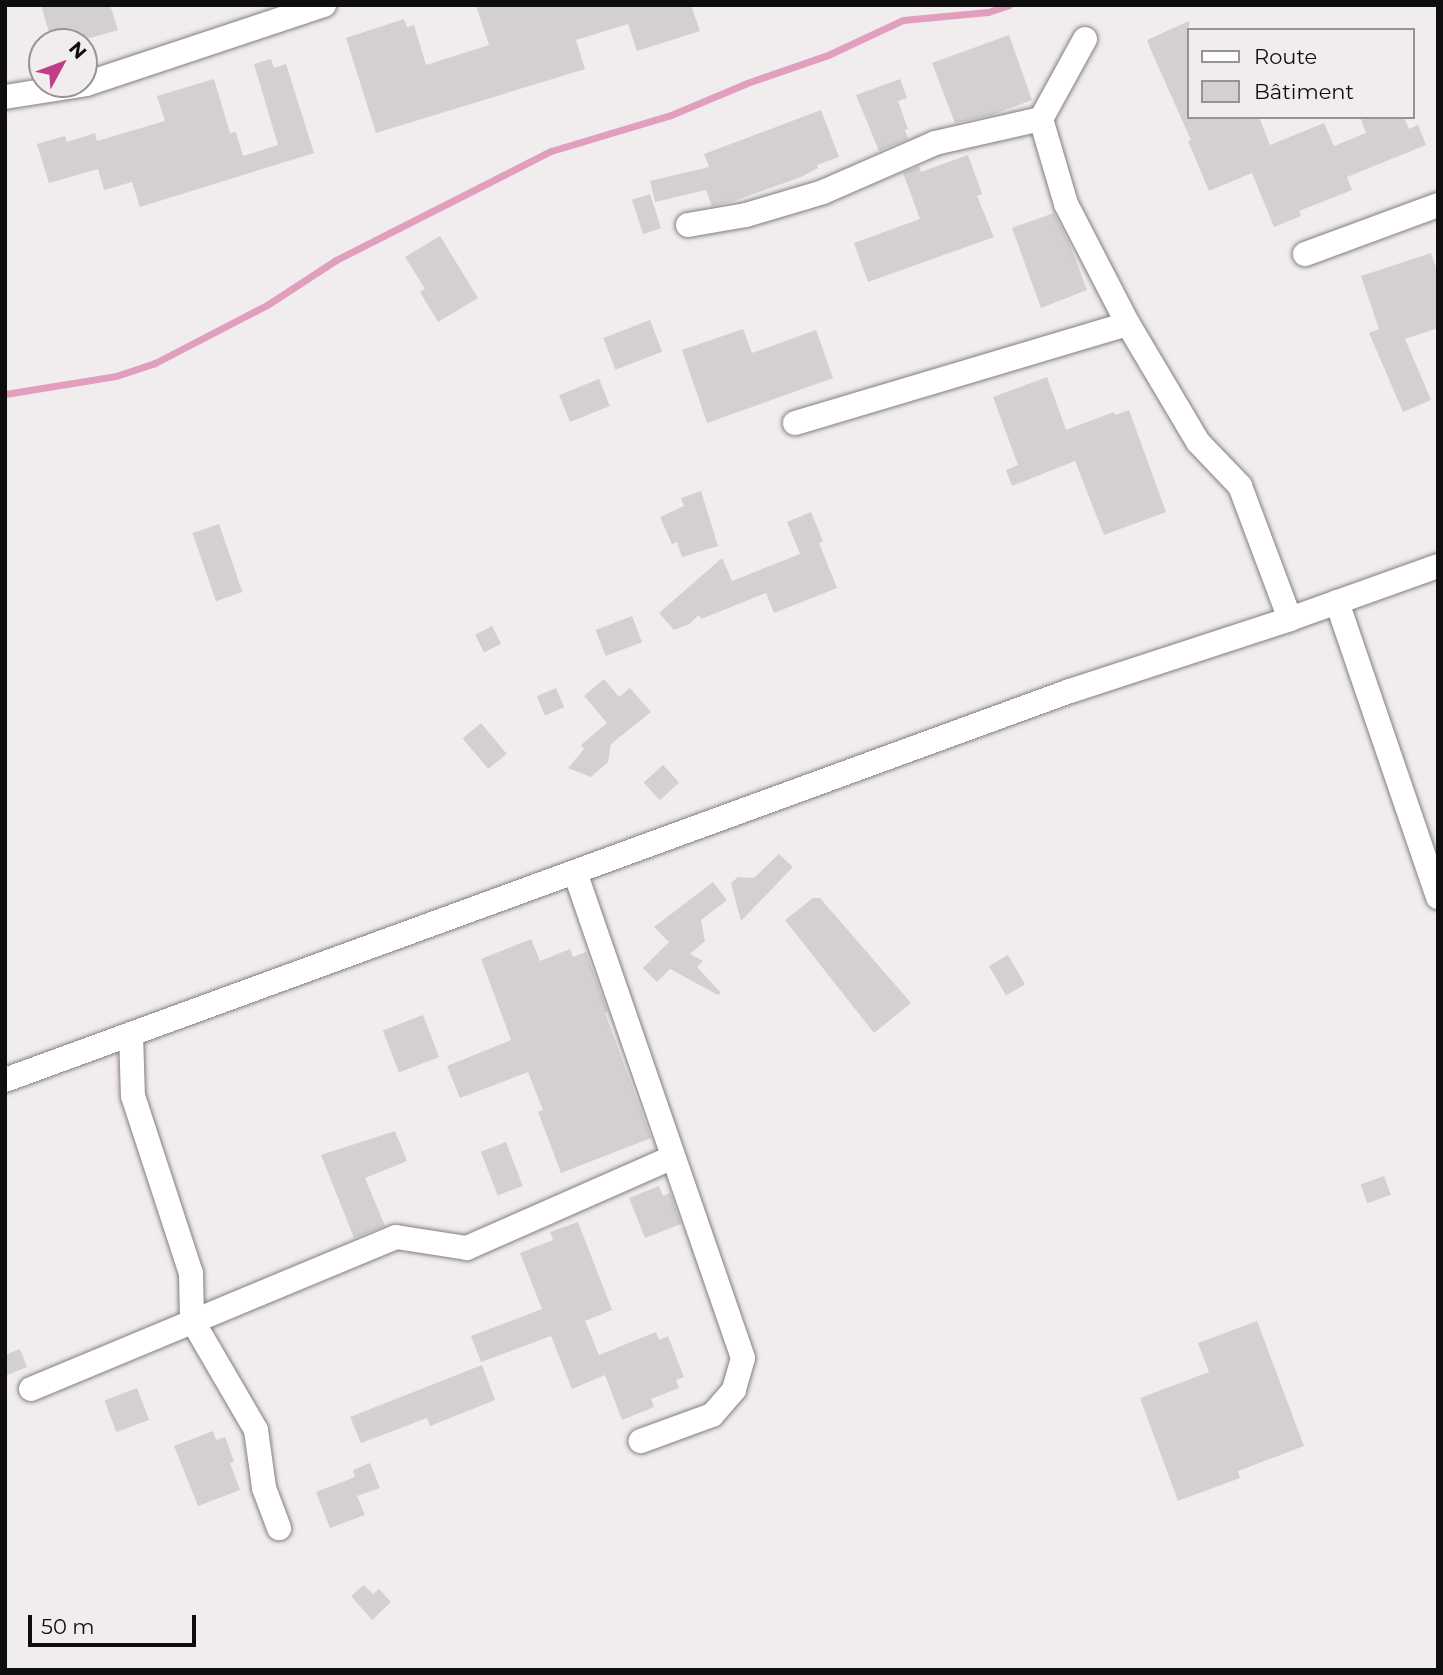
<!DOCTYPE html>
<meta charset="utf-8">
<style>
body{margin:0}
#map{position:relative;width:1443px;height:1675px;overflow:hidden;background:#f1ecee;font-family:Montserrat,sans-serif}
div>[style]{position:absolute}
.stream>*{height:7px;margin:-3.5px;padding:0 3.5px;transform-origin:3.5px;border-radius:3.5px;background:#e29ebd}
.building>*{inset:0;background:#d4d0d2;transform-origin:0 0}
.roads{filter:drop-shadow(0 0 2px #827e80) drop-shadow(0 0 2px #827e80)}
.minor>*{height:24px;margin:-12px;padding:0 12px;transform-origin:12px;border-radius:12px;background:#fff}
span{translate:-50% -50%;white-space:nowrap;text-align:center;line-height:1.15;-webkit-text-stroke:6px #f1ecee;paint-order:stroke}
.frame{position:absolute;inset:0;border:7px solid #0f0e0e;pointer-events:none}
.legend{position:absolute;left:1187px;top:28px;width:228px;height:91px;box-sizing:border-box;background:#f1ecee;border:2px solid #979394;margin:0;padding:9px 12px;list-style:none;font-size:21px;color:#0f0e0e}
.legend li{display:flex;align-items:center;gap:14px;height:35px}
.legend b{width:35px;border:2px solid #979394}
.north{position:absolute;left:28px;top:28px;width:70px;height:70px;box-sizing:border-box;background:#f1ecee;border:2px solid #979394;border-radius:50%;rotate:49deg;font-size:19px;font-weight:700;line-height:28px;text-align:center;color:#0f0e0e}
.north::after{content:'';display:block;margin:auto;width:24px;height:32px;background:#c03e85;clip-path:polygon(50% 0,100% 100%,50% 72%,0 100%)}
.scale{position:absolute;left:28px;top:1615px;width:168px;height:32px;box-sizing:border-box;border:4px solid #0f0e0e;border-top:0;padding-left:9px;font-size:21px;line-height:24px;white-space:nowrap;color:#0f0e0e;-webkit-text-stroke:5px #f1ecee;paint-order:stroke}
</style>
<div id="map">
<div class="stream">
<i style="left:5px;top:394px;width:112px;rotate:-9.2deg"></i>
<i style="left:116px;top:376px;width:41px;rotate:-18.4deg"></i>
<i style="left:155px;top:363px;width:126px;rotate:-27.4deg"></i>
<i style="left:267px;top:305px;width:82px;rotate:-33.1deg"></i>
<i style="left:336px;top:260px;width:241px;rotate:-26.9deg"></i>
<i style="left:551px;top:151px;width:125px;rotate:-16.7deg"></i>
<i style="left:671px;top:115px;width:82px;rotate:-22.8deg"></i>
<i style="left:747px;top:83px;width:86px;rotate:-19.1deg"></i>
<i style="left:828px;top:55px;width:83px;rotate:-25deg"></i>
<i style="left:903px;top:20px;width:85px;rotate:-5.4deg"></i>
<i style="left:988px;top:12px;width:22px;rotate:-18deg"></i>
</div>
<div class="building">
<i style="clip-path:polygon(41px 5px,110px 5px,118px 30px,76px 42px,52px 42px)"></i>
<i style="clip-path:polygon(476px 5px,691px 5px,700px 31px,637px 51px,628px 24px,576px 40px,585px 69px,376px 133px,346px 38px,404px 19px,407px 27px,414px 25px,426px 65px,489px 45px)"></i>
<i style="clip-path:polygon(1189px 21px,1189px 117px,1259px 117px,1270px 145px,1324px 123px,1334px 146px,1366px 133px,1360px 117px,1404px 117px,1409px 129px,1418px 125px,1426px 145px,1347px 177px,1352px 190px,1299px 211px,1301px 216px,1274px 227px,1252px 173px,1209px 191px,1188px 141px,1191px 140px,1150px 48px,1147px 40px)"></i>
<i style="clip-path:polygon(1009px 35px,1032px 100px,992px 115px,955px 123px,932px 63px)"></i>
<i style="clip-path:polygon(271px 59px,274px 68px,286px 64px,314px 153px,140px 207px,132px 182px,104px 190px,98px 169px,49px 183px,37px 144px,65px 136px,67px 142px,95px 133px,97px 141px,165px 121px,157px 96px,214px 79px,230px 133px,236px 132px,243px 156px,278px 145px,254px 64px)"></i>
<i style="clip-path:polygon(900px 79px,907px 98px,898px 101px,908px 129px,905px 130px,908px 139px,879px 151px,856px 95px)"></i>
<i style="clip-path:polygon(821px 110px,839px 157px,817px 165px,818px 168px,801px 177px,731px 202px,712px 206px,706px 190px,655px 202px,650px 181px,709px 167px,704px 154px)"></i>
<i style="clip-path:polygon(968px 155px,982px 194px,977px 196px,994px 237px,868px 282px,854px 243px,920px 219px,903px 173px,919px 166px,921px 172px)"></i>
<i style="left:650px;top:194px;width:36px;height:19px;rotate:72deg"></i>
<i style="clip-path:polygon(1054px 213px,1070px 245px,1087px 290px,1041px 308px,1012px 228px)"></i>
<i style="clip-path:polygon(440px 236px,478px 298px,438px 322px,420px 292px,425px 289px,405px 257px)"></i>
<i style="clip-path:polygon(1431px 253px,1438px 274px,1438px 328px,1405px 339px,1431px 400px,1403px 412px,1369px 333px,1379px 329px,1361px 276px)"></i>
<i style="left:650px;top:320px;width:34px;height:50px;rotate:69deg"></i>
<i style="clip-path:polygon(743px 329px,752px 353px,816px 330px,833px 378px,707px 423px,682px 350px)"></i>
<i style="clip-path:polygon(1047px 377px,1066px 430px,1114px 412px,1115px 415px,1129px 410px,1166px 512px,1104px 535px,1075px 461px,1012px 486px,1006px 470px,1018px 465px,993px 397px)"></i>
<i style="left:599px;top:379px;width:29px;height:43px;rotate:68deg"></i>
<i style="clip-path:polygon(701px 491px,718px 546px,682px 557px,677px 542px,672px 544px,660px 517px,684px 506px,681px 498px)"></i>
<i style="clip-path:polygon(811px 512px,823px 541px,819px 543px,837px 588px,774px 613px,766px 593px,701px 619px,699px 615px,689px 624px,674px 630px,659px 613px,722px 558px,732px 581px,800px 554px,787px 522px)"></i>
<i style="left:219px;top:524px;width:72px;height:28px;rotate:71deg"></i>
<i style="left:632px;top:616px;width:28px;height:39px;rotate:69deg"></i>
<i style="left:492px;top:626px;width:20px;height:19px;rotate:63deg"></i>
<i style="clip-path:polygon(604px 679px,619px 697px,630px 688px,651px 712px,611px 744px,608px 762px,591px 777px,568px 768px,584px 749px,581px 745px,607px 723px,584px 696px)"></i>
<i style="left:556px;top:688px;width:21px;height:21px;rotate:67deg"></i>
<i style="left:481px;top:723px;width:40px;height:24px;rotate:50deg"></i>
<i style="left:663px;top:765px;width:24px;height:26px;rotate:48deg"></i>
<i style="clip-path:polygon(779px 854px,793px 867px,741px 921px,731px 883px,738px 877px,754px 878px)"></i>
<i style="clip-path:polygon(713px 882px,727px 900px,701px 920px,705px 941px,690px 954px,703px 961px,697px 967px,721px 993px,718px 995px,670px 969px,657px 982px,643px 968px,669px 942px,654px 927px)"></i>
<i style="clip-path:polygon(813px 898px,820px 898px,911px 1003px,874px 1033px,785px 920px)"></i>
<i style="clip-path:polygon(531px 939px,540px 961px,570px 949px,573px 957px,586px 952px,608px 1012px,605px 1013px,651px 1138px,561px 1173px,538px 1112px,543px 1110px,528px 1072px,460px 1098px,447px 1066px,511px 1040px,481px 959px)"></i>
<i style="left:1008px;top:955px;width:34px;height:22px;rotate:60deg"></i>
<i style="left:423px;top:1015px;width:45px;height:43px;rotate:69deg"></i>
<i style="clip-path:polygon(395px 1131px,407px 1161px,365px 1178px,385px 1226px,354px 1238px,321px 1155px)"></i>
<i style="left:506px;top:1142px;width:47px;height:27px;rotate:69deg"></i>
<i style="left:1384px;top:1176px;width:20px;height:25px;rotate:70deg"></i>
<i style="clip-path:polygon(659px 1186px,663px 1196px,670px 1193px,681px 1224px,645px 1238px,629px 1198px)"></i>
<i style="clip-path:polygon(578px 1222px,612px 1310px,585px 1321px,599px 1355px,656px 1332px,659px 1340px,668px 1336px,684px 1377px,676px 1380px,679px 1388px,651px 1399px,654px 1407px,622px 1420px,605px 1375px,572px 1389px,551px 1336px,481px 1362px,471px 1336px,542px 1309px,520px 1253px,553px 1240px,550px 1232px)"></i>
<i style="clip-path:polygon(1257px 1321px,1304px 1446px,1238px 1471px,1240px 1478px,1178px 1501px,1140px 1398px,1209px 1372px,1198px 1343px)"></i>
<i style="clip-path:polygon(20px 1349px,27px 1367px,5px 1376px,5px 1355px)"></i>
<i style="clip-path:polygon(482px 1365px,495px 1400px,430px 1426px,427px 1418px,361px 1443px,350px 1417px)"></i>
<i style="left:137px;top:1388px;width:34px;height:35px;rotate:69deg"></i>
<i style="clip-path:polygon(213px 1431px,216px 1440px,225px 1437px,234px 1461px,230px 1463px,240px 1490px,198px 1506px,174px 1446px)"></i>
<i style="clip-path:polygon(370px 1463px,380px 1488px,357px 1496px,365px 1515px,330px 1528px,316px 1492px,355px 1477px,353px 1470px)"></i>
<i style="clip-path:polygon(364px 1585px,373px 1594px,379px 1589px,391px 1602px,372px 1620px,351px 1596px)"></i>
</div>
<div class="roads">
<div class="minor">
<i style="left:1085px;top:39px;width:91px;rotate:118.8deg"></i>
<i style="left:1041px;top:119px;width:89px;rotate:73.6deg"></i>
<i style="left:1066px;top:204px;width:135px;rotate:62.7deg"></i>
<i style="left:1128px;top:324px;width:137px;rotate:59.3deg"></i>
<i style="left:1198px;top:442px;width:61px;rotate:46.3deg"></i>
<i style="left:1240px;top:486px;width:142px;rotate:69.4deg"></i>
<i style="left:5px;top:97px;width:82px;rotate:-9.1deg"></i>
<i style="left:86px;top:84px;width:251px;rotate:-18.4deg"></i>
<i style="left:688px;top:225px;width:59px;rotate:-9.8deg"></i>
<i style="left:746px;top:215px;width:80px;rotate:-16.6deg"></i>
<i style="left:823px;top:192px;width:122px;rotate:-23.6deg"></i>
<i style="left:935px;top:143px;width:109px;rotate:-12.8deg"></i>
<i style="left:1305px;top:254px;width:142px;rotate:-20.2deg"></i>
<i style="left:795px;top:423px;width:347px;rotate:-16.6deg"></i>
<i style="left:1337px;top:602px;width:312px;rotate:71.1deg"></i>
<i style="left:575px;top:872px;width:514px;rotate:70.93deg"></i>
<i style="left:743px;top:1358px;width:33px;rotate:106deg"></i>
<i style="left:734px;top:1390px;width:33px;rotate:131deg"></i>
<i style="left:712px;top:1415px;width:76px;rotate:159.9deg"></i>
<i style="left:131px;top:1034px;width:62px;rotate:88.2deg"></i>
<i style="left:133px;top:1096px;width:186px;rotate:71.9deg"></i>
<i style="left:191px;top:1273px;width:47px;rotate:88.8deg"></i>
<i style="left:192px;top:1320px;width:127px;rotate:59.8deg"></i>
<i style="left:256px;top:1430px;width:59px;rotate:82.1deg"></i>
<i style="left:264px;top:1488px;width:43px;rotate:69.4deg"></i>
<i style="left:5px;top:1080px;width:1134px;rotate:-20.07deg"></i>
<i style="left:1070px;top:691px;width:231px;rotate:-18.1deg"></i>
<i style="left:1290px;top:619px;width:157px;rotate:-19.7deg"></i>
<i style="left:31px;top:1389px;width:395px;rotate:-22.6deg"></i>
<i style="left:396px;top:1237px;width:72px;rotate:8.8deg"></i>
<i style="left:467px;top:1248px;width:225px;rotate:-23.8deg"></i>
</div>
</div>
<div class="frame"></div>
<ul class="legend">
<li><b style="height:9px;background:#fff"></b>Route</li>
<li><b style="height:19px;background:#d4d0d2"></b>Bâtiment</li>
</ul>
<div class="north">N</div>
<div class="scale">50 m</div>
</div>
